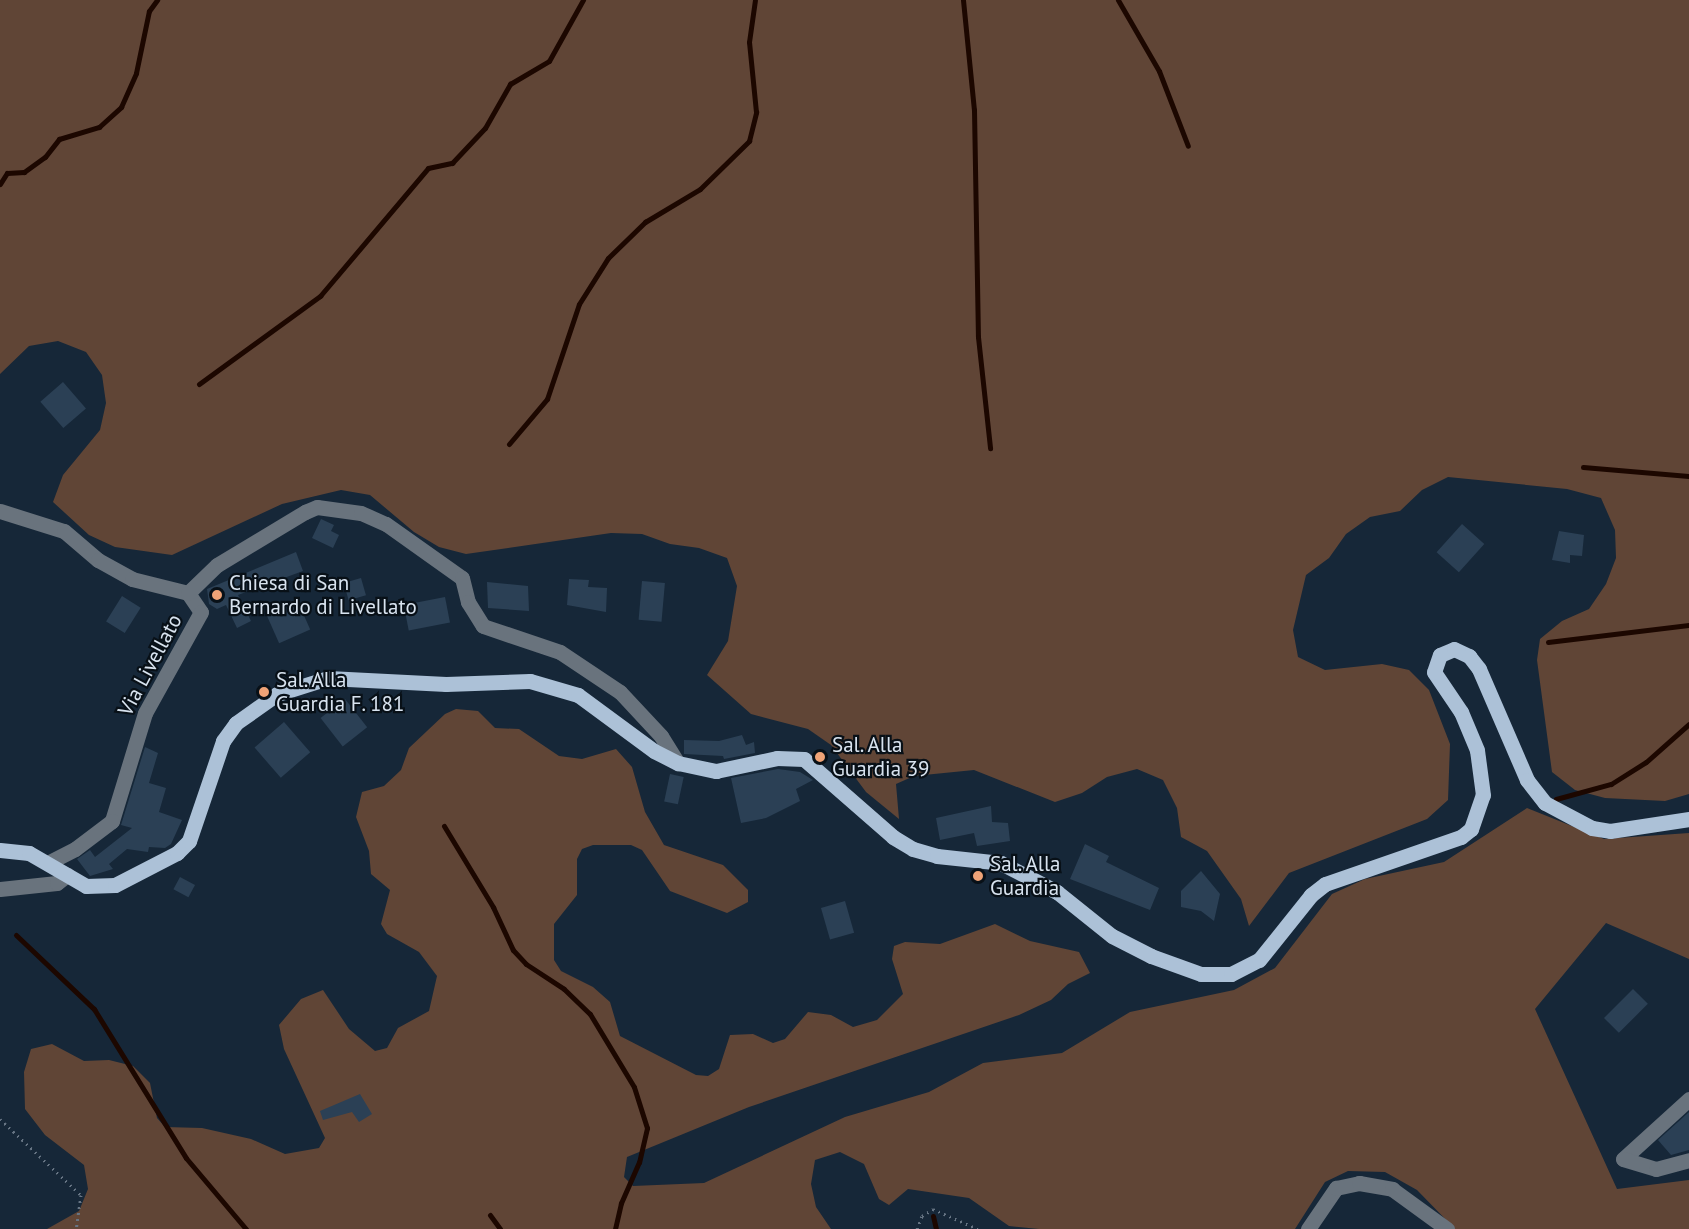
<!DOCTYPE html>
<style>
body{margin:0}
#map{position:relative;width:1689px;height:1229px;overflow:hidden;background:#162738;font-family:"PT Sans",sans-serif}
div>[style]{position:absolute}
.forest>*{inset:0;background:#604536}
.stream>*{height:5px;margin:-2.5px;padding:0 2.5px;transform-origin:2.5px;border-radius:2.5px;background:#1c0700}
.building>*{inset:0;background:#2b4055;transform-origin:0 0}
.path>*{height:3px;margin-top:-1.5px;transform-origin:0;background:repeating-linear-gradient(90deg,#677584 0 1.5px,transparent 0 6px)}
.minor>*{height:15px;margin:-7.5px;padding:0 7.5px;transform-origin:7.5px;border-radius:7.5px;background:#69737d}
.major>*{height:15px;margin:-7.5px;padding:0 7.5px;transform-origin:7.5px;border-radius:7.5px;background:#acc1d7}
.dots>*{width:16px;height:16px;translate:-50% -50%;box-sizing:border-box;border:3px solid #081017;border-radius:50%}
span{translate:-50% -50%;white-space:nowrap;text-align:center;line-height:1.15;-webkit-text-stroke:4.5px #081017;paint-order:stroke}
.poi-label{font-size:21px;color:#d8e3ef}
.left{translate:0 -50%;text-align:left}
.street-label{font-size:21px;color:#d8e3ef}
</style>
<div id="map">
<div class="forest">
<i style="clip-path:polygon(0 0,1689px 0,1689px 794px,1665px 801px,1605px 798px,1575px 790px,1552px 772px,1537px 660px,1540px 639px,1562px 621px,1589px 609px,1606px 584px,1616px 558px,1615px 530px,1601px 498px,1567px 489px,1448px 477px,1422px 490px,1400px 511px,1370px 517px,1346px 534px,1329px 558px,1306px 575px,1293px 630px,1298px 657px,1325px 670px,1382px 664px,1409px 670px,1429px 690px,1450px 744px,1448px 800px,1427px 819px,1289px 873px,1249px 926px,1241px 899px,1207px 851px,1181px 837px,1177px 808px,1163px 780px,1137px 769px,1107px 777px,1082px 793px,1055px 802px,974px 770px,914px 776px,896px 784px,899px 819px,866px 792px,831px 745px,808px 729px,751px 714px,707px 675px,728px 641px,737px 586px,727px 558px,699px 548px,670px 544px,642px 534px,611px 533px,466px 554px,439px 547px,414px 532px,370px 495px,341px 490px,282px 504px,172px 555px,115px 547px,89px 535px,53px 502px,63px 475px,100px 430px,106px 403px,102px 375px,86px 352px,58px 341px,29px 346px,0 374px)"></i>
<i style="clip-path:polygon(456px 709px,478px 711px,495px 728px,519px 729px,559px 756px,582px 759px,616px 749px,632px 767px,645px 812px,664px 845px,723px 865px,748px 890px,748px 902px,727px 913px,670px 891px,642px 850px,631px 845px,593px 845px,582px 849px,577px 859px,577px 895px,554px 924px,554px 960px,561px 971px,593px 987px,610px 1002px,620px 1036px,696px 1075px,708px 1076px,719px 1069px,730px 1035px,753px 1034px,773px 1043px,785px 1039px,808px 1012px,831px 1015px,853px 1027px,877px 1020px,903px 994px,892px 959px,894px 946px,905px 942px,940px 944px,995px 924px,1030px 941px,1079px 952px,1090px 973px,1068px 984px,1051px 1000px,1019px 1015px,749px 1107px,627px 1157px,624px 1177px,633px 1186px,704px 1183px,845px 1117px,929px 1092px,983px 1063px,1062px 1053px,1130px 1012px,1234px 990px,1275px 968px,1332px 894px,1365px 879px,1444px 862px,1527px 808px,1604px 839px,1689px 833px,1689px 959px,1606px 923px,1535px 1009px,1617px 1189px,1689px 1180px,1689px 1229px,1455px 1229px,1417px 1190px,1385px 1172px,1348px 1171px,1325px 1182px,1295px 1229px,1039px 1229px,1009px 1226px,969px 1198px,908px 1189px,889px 1205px,879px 1199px,864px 1164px,840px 1152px,815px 1160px,811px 1184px,816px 1207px,831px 1229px,47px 1229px,79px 1211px,88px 1189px,84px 1165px,45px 1135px,25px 1109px,24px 1072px,31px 1049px,52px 1044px,84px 1061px,109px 1060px,133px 1066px,150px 1083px,157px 1118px,165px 1127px,202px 1128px,251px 1139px,285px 1154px,319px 1148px,325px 1138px,284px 1049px,279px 1025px,301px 999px,323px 990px,349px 1029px,375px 1051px,387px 1048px,398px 1028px,429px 1011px,437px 976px,419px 952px,387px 934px,381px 924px,390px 890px,371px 874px,369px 851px,356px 817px,362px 792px,384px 786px,401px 770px,409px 748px,445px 714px)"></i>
</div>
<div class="stream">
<i style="left:963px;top:0;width:111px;rotate:84.3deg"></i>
<i style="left:974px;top:110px;width:227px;rotate:89deg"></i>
<i style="left:978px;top:337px;width:112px;rotate:83.8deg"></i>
<i style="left:1118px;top:0;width:82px;rotate:60deg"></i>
<i style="left:1159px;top:71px;width:80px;rotate:68.9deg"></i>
<i style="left:0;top:184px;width:13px;rotate:-58deg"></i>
<i style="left:7px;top:173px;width:17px;rotate:-3deg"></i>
<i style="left:24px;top:172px;width:26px;rotate:-36deg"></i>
<i style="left:45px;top:157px;width:23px;rotate:-52deg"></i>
<i style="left:59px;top:139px;width:42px;rotate:-16.7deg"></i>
<i style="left:99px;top:127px;width:30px;rotate:-42deg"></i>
<i style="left:121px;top:107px;width:37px;rotate:-66deg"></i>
<i style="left:136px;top:73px;width:63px;rotate:-78.2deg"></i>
<i style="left:149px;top:11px;width:14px;rotate:-54deg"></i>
<i style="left:199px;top:384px;width:150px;rotate:-36deg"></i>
<i style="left:320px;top:296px;width:167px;rotate:-49.8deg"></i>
<i style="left:428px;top:168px;width:25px;rotate:-12deg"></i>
<i style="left:452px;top:163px;width:48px;rotate:-46.7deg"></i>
<i style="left:485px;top:128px;width:51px;rotate:-60.4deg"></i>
<i style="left:510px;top:84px;width:45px;rotate:-30.5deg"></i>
<i style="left:549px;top:61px;width:70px;rotate:-60.9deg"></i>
<i style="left:509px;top:444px;width:59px;rotate:-49.8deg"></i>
<i style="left:547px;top:399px;width:100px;rotate:-71.4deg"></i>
<i style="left:579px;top:304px;width:54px;rotate:-57.8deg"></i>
<i style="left:608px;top:258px;width:52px;rotate:-44.2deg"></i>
<i style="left:645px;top:222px;width:64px;rotate:-31deg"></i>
<i style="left:700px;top:189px;width:69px;rotate:-44.4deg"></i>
<i style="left:749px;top:141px;width:30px;rotate:-76deg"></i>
<i style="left:756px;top:112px;width:70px;rotate:-95.7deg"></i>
<i style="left:749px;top:42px;width:42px;rotate:-81.9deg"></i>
<i style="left:1583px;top:467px;width:106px;rotate:4.9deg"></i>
<i style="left:1548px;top:642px;width:142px;rotate:-6.9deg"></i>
<i style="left:1556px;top:799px;width:57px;rotate:-15.3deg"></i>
<i style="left:1611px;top:784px;width:41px;rotate:-32.2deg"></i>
<i style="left:1646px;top:762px;width:57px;rotate:-41.5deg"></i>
<i style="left:444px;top:826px;width:95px;rotate:58.8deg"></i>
<i style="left:493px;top:907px;width:47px;rotate:65.1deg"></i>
<i style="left:513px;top:950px;width:19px;rotate:47deg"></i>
<i style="left:526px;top:964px;width:45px;rotate:33.3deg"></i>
<i style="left:564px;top:989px;width:36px;rotate:44deg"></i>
<i style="left:590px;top:1014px;width:85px;rotate:58.9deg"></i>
<i style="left:634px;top:1087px;width:43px;rotate:72.4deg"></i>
<i style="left:647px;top:1128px;width:35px;rotate:103deg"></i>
<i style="left:639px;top:1162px;width:45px;rotate:113.7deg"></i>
<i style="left:621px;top:1203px;width:27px;rotate:103deg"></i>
<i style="left:16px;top:935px;width:108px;rotate:43.5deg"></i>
<i style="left:94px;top:1009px;width:175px;rotate:58.3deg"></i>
<i style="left:186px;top:1158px;width:93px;rotate:49.8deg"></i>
<i style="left:490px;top:1215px;width:17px;rotate:54deg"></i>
<i style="left:933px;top:1216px;width:13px;rotate:77deg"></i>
</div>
<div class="building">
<i style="left:63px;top:382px;width:35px;height:30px;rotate:49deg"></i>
<i style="clip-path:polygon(321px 519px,334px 525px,331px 531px,339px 535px,333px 548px,312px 538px)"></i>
<i style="left:1462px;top:524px;width:30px;height:38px;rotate:42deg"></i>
<i style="clip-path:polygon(1559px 531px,1584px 535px,1582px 556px,1570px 555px,1570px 563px,1552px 560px)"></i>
<i style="clip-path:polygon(296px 552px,303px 571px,238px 595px,251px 621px,237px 628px,226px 605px,217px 609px,209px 604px,207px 589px)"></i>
<i style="left:361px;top:578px;width:18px;height:18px;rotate:74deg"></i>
<i style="clip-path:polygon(569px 579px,589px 580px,588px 587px,607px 588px,606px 612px,567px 605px)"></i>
<i style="left:642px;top:581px;width:23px;height:39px;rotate:5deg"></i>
<i style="clip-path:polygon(487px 582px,528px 586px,529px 611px,488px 608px)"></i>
<i style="left:122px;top:596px;width:22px;height:30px;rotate:32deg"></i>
<i style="left:445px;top:597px;width:26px;height:42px;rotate:79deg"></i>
<i style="left:298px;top:602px;width:30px;height:34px;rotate:66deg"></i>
<i style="left:345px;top:699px;width:36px;height:31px;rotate:52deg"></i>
<i style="left:284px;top:722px;width:40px;height:39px;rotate:49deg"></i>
<i style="clip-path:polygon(742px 735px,746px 745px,754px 742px,755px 753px,724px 759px,723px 756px,684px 754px,684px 740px,719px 741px)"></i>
<i style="clip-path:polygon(145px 747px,158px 753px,149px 783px,166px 788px,159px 812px,182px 820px,171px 844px,165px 848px,149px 847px,148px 852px,127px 849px,109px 864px,113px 869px,90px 876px,77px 859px,90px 850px,95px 857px,132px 828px,121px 825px)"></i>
<i style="clip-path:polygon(778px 769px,800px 772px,813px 780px,796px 789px,800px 801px,766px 818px,741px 823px,731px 778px)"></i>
<i style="left:670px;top:774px;width:14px;height:28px;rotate:12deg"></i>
<i style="clip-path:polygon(991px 806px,992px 822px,1008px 823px,1010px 841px,977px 846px,974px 833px,940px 840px,936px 818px)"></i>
<i style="clip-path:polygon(1085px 844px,1109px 856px,1106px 862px,1159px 888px,1150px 910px,1070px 879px)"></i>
<i style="clip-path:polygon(1201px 871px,1220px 894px,1214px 921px,1201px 911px,1181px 907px,1181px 891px)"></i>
<i style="left:180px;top:877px;width:17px;height:14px;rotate:28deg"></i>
<i style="left:845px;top:901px;width:33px;height:25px;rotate:74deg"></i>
<i style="left:1633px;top:989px;width:21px;height:41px;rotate:45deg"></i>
<i style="clip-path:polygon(360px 1094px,372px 1114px,359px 1122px,352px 1112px,323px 1120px,320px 1111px)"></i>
<i style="clip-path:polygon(1689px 1112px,1689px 1150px,1671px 1155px,1658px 1140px)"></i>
</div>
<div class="path">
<i style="left:0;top:1119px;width:111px;rotate:43.2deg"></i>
<i style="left:81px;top:1195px;width:34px;rotate:98deg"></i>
<i style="left:917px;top:1229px;width:14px;rotate:-69deg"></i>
<i style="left:922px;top:1216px;width:13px;rotate:-32deg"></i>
<i style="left:933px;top:1209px;width:49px;rotate:24deg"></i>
</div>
<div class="minor">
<i style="left:0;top:511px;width:67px;rotate:17.4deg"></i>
<i style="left:64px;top:531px;width:45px;rotate:40.5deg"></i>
<i style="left:98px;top:560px;width:39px;rotate:29deg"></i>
<i style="left:132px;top:579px;width:58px;rotate:14deg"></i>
<i style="left:188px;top:593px;width:23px;rotate:56deg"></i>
<i style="left:201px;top:612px;width:115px;rotate:119deg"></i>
<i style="left:145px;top:713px;width:113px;rotate:107deg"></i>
<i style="left:112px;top:821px;width:46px;rotate:142.9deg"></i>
<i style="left:75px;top:849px;width:28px;rotate:153deg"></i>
<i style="left:188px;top:593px;width:40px;rotate:-44deg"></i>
<i style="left:217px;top:565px;width:103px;rotate:-31.1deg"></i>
<i style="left:305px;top:512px;width:13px;rotate:-23deg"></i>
<i style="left:317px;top:507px;width:44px;rotate:7.8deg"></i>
<i style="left:361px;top:513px;width:27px;rotate:24deg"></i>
<i style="left:386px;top:524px;width:93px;rotate:35.4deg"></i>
<i style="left:462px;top:578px;width:25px;rotate:76deg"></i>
<i style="left:468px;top:602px;width:28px;rotate:58deg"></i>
<i style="left:483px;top:626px;width:81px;rotate:18.7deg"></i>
<i style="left:560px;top:652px;width:72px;rotate:33.7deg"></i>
<i style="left:620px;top:692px;width:60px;rotate:47deg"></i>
<i style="left:661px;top:736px;width:32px;rotate:58deg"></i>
<i style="left:0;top:889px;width:57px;rotate:-6deg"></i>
<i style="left:57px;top:883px;width:13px;rotate:-39deg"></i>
<i style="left:1689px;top:1099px;width:89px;rotate:137.7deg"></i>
<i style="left:1623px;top:1159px;width:34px;rotate:17deg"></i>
<i style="left:1656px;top:1169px;width:34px;rotate:-15deg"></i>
<i style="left:1308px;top:1229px;width:50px;rotate:-55.7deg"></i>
<i style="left:1336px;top:1188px;width:24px;rotate:-12deg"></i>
<i style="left:1359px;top:1183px;width:34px;rotate:10deg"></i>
<i style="left:1392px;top:1189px;width:68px;rotate:36deg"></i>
</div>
<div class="major">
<i style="left:0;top:850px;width:29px;rotate:6deg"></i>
<i style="left:29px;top:853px;width:66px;rotate:30.1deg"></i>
<i style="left:86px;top:886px;width:29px;rotate:-2deg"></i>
<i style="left:115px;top:885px;width:70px;rotate:-27.3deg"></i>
<i style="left:177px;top:853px;width:17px;rotate:-45deg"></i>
<i style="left:189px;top:841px;width:106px;rotate:-71.2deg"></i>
<i style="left:223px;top:741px;width:22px;rotate:-54deg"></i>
<i style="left:236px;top:723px;width:50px;rotate:-35.3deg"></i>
<i style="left:277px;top:694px;width:53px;rotate:-17.4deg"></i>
<i style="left:328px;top:678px;width:118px;rotate:2.9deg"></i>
<i style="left:446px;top:684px;width:84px;rotate:-2deg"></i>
<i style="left:530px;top:681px;width:50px;rotate:16.3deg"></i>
<i style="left:578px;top:695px;width:94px;rotate:36.4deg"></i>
<i style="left:654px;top:751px;width:27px;rotate:27deg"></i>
<i style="left:678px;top:763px;width:39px;rotate:12deg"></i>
<i style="left:716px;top:771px;width:62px;rotate:-12deg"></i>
<i style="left:777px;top:758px;width:27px;rotate:2deg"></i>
<i style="left:804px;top:759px;width:118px;rotate:41.2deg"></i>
<i style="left:893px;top:837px;width:23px;rotate:31deg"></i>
<i style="left:913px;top:849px;width:25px;rotate:16deg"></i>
<i style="left:937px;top:856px;width:64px;rotate:6.2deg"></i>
<i style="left:1001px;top:863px;width:63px;rotate:27.4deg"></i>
<i style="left:1057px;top:892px;width:70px;rotate:38.7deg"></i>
<i style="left:1112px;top:936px;width:44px;rotate:27.1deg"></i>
<i style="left:1151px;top:956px;width:53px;rotate:19.8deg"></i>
<i style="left:1201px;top:974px;width:30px"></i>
<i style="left:1231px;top:974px;width:31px;rotate:-27deg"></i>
<i style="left:1259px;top:960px;width:83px;rotate:-51.3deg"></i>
<i style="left:1311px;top:895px;width:18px;rotate:-38deg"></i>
<i style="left:1325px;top:884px;width:144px;rotate:-19.1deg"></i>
<i style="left:1461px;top:837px;width:13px;rotate:-39deg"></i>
<i style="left:1471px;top:829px;width:36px;rotate:-71deg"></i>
<i style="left:1483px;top:795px;width:45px;rotate:-97.6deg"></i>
<i style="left:1477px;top:750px;width:41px;rotate:-112.8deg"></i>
<i style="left:1461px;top:712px;width:48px;rotate:-124deg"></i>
<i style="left:1434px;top:672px;width:18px;rotate:-71deg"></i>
<i style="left:1440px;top:655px;width:15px;rotate:-23deg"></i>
<i style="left:1454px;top:649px;width:17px;rotate:25deg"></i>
<i style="left:1469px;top:656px;width:16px;rotate:52deg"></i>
<i style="left:1479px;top:669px;width:121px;rotate:66.6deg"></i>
<i style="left:1527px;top:780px;width:29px;rotate:52deg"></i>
<i style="left:1545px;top:803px;width:53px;rotate:28deg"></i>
<i style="left:1592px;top:828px;width:18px;rotate:9deg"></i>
<i style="left:1610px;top:831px;width:80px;rotate:-8.6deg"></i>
</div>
<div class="dots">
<i style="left:217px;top:595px;background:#efa377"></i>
<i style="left:264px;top:692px;background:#efa377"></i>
<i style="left:820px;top:757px;background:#efa377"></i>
<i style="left:978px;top:876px;background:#efa377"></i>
</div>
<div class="poi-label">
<span class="left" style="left:229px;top:595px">Chiesa di San<br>Bernardo di Livellato</span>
<span class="left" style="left:276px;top:692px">Sal. Alla<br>Guardia F. 181</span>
<span class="left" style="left:832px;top:757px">Sal. Alla<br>Guardia 39</span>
<span class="left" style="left:990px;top:876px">Sal. Alla<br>Guardia</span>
</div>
<div class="street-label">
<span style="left:150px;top:665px;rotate:-62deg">Via Livellato</span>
</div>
</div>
